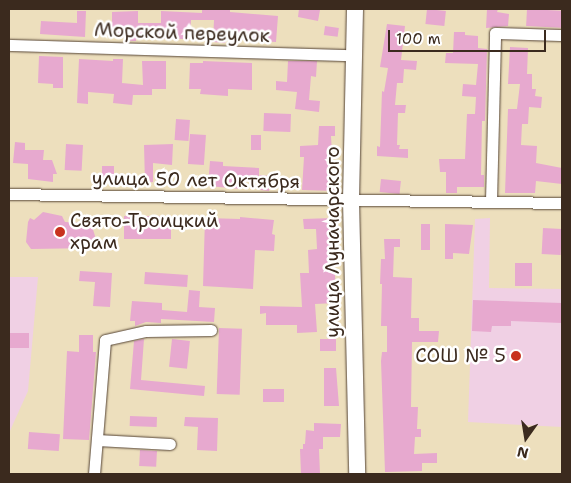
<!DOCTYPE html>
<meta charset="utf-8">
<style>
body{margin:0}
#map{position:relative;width:571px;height:483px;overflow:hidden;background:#eddfbd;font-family:"Shantell Sans",sans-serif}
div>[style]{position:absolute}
.built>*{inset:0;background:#f0d0e4}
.building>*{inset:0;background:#e7a9cf;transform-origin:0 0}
.roads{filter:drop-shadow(0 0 1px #564536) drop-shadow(0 0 1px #564536)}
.street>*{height:11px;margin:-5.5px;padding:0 5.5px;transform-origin:5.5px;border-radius:5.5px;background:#fff}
.secondary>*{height:16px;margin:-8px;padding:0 8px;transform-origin:8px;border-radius:8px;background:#fff}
.dots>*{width:14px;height:14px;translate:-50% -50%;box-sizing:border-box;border:2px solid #fff;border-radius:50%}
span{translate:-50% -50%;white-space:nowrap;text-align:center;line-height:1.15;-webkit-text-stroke:5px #fff;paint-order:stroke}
.street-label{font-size:19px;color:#3b2a1e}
.poi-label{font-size:19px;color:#3b2a1e}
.left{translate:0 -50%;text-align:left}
.right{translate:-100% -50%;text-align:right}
.frame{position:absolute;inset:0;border:10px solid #3b2a1e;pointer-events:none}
.north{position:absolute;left:501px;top:413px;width:50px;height:50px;-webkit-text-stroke:4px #fff;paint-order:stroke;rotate:193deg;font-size:14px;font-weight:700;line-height:20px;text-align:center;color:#3b2a1e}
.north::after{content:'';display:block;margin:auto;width:18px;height:22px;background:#3b2a1e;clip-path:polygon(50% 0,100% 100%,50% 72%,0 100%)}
.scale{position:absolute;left:388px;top:30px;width:158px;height:22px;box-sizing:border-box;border:2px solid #3b2a1e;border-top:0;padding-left:6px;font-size:15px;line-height:18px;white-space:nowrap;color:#3b2a1e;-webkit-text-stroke:4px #fff;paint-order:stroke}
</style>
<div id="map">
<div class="built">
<i style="clip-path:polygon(490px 218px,489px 288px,562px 289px,562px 427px,468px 422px,475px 219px)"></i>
<i style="clip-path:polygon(9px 277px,38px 277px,28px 391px,9px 433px)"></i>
</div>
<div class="building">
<i style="clip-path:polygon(202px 9px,230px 9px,230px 12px,278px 16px,276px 42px,226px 39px,225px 43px,213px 42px,214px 20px,191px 20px,190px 39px,136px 39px,136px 41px,124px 41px,124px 37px,112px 37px,112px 12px,138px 11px,138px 23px,161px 23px,161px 11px,202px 13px)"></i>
<i style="clip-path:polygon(299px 9px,320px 10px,318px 21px,298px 17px)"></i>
<i style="left:427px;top:9px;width:19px;height:15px;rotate:6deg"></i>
<i style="clip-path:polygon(487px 9px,498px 9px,497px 12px,509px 14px,508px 26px,486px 28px)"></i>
<i style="left:527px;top:9px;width:35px;height:17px;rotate:3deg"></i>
<i style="clip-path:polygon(77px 11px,86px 11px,85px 37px,40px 34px,41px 21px,77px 23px)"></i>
<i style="clip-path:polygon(387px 24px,405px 26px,401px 60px,417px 61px,416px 70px,404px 69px,403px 83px,397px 83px,395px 105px,406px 105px,405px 113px,398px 113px,397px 145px,400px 145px,399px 149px,408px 149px,408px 158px,377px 156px,377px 146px,380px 147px,382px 91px,384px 92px,388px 68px,380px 67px)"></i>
<i style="left:325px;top:26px;width:14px;height:9px;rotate:8deg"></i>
<i style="clip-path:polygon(454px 32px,465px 32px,465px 35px,478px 36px,478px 48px,487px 49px,485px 121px,482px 121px,481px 175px,484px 175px,484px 187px,457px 187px,457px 193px,446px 193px,446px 172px,440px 172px,439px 159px,465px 159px,467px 114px,475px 114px,476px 97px,462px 96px,463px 84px,476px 85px,478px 64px,445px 63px,446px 53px,453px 53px)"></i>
<i style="clip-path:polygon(510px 47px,528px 48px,527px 74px,532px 74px,532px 89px,536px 89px,535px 96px,542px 97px,541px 108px,529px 107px,528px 124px,522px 124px,521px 145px,537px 146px,536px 163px,562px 168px,562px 184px,536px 181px,535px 193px,505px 193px,508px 109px,517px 109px,520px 84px,508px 84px)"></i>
<i style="clip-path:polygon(39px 56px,63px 57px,63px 88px,53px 88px,53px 84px,38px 83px)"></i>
<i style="clip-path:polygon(79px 59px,113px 61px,113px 59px,123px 59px,122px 83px,143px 85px,142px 61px,166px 61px,166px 89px,152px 89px,152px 95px,133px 95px,132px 105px,113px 103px,114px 94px,88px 92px,88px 104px,77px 103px)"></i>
<i style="clip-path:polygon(203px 61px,252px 63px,252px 90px,228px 89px,228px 96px,200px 94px,201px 89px,189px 89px,190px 63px,203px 63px)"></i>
<i style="clip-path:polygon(288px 61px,317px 61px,316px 77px,311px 76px,309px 100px,320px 101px,319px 112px,295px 109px,297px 92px,276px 90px,276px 81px,287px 82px)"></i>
<i style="left:264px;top:113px;width:27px;height:18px;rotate:2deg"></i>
<i style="left:176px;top:119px;width:14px;height:21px;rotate:4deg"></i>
<i style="clip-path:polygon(319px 126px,335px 126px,335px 136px,331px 136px,334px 191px,302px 190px,304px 157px,300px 157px,300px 146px,318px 145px)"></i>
<i style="left:190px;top:134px;width:16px;height:30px;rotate:4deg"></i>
<i style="left:251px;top:135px;width:10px;height:15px"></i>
<i style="clip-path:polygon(15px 142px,25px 143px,25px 150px,44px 150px,43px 160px,52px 160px,57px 174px,53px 174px,53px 182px,28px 179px,28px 164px,13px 163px)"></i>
<i style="left:66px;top:144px;width:17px;height:26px;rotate:3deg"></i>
<i style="clip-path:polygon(173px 144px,172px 165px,153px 163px,153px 182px,145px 183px,144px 145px)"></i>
<i style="clip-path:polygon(210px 161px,223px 162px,223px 166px,259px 168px,259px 182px,241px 181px,241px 189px,208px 186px)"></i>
<i style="left:102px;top:166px;width:12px;height:17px"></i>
<i style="clip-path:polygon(260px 175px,270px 176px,269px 191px,260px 190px)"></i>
<i style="left:381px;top:179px;width:20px;height:13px;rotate:6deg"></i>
<i style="clip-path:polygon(43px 212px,62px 216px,65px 222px,91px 223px,95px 236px,94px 248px,31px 249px,26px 242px,28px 222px,30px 218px,34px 220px)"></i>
<i style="left:124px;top:216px;width:47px;height:23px"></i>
<i style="clip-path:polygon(240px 217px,274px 220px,272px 234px,275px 235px,274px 251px,255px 250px,253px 289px,203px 286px,205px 218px,240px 219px)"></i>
<i style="clip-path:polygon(333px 218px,336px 303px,315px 304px,317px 332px,297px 333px,297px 325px,266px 325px,266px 313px,260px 314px,260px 306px,302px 307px,300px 273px,309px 273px,308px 250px,317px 249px,316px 229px,304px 229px,303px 219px)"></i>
<i style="left:421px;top:224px;width:9px;height:26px"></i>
<i style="clip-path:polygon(445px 224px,473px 225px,469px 254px,453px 253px,453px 259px,445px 259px)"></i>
<i style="left:543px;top:228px;width:19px;height:26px;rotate:3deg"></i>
<i style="clip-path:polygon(384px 239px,400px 239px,400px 247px,394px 247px,393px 277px,412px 278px,411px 318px,419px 318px,419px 331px,439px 331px,438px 342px,412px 342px,411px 407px,418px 407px,417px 429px,421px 429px,421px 437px,415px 437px,414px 454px,437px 453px,437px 463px,422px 463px,422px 471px,385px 472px,381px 361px,382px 352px,387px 352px,387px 326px,381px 326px,382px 284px,380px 284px,381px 259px,385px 259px)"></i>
<i style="left:515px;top:263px;width:17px;height:23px"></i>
<i style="clip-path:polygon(80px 271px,112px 273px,110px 307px,93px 306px,95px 282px,79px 281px)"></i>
<i style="left:145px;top:272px;width:43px;height:12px;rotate:4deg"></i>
<i style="clip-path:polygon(189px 290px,200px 291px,199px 307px,215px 308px,214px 322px,161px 319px,161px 323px,146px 322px,135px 326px,135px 321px,130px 321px,132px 301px,162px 303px,162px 310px,187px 312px)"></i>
<i style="clip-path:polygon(473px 300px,562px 303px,562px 323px,511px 321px,511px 326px,492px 326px,491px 332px,472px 331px)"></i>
<i style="left:219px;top:328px;width:23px;height:66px;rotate:2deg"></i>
<i style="left:9px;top:333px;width:20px;height:15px"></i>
<i style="clip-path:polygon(79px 335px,93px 335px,93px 352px,96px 352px,89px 440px,63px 439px,67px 351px,79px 352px)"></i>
<i style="clip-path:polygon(144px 339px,141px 380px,205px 386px,204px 396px,130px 389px,134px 341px)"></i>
<i style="left:172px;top:339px;width:18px;height:28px;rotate:6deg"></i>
<i style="left:320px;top:339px;width:16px;height:12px"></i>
<i style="clip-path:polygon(324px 368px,336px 368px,339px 406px,324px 406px)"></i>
<i style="left:263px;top:389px;width:21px;height:13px"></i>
<i style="left:130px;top:416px;width:27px;height:10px;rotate:2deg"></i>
<i style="clip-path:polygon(185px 417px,218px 418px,217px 451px,197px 450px,198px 427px,184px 426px)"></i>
<i style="clip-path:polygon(314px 423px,341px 424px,340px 437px,323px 437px,323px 449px,319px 449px,320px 474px,301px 474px,300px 449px,303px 449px,303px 444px,305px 444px,306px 430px,314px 431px)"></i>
<i style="left:29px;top:432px;width:31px;height:17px;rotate:4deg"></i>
<i style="left:140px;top:450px;width:17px;height:16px;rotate:3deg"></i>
</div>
<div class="roads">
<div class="street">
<i style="left:9px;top:45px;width:345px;rotate:1.7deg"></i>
<i style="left:9px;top:194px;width:553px;rotate:0.93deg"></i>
<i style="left:491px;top:201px;width:168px;rotate:-88.6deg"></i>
<i style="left:495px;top:33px;width:67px;rotate:1.7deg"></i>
<i style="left:97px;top:440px;width:73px;rotate:3.1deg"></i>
<i style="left:94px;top:474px;width:134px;rotate:-85.3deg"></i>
<i style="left:105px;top:340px;width:42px;rotate:-12.4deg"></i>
<i style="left:146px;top:331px;width:65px;rotate:-0.9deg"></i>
</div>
<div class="secondary">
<i style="left:355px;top:9px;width:191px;rotate:91.2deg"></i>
<i style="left:351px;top:200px;width:274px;rotate:88.7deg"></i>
</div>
</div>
<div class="dots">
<i style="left:60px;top:232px;background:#c8321e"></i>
<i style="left:516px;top:356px;background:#c8321e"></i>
</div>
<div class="street-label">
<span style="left:182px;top:33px;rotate:2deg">Морской переулок</span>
<span style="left:196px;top:180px;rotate:1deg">улица 50 лет Октября</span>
<span style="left:333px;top:242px;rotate:-90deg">улица Луначарского</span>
</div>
<div class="poi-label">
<span class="left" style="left:70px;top:232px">Свято-Троицкий<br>храм</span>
<span class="right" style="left:506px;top:356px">СОШ № 5</span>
</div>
<div class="frame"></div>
<div class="north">N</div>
<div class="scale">100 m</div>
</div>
